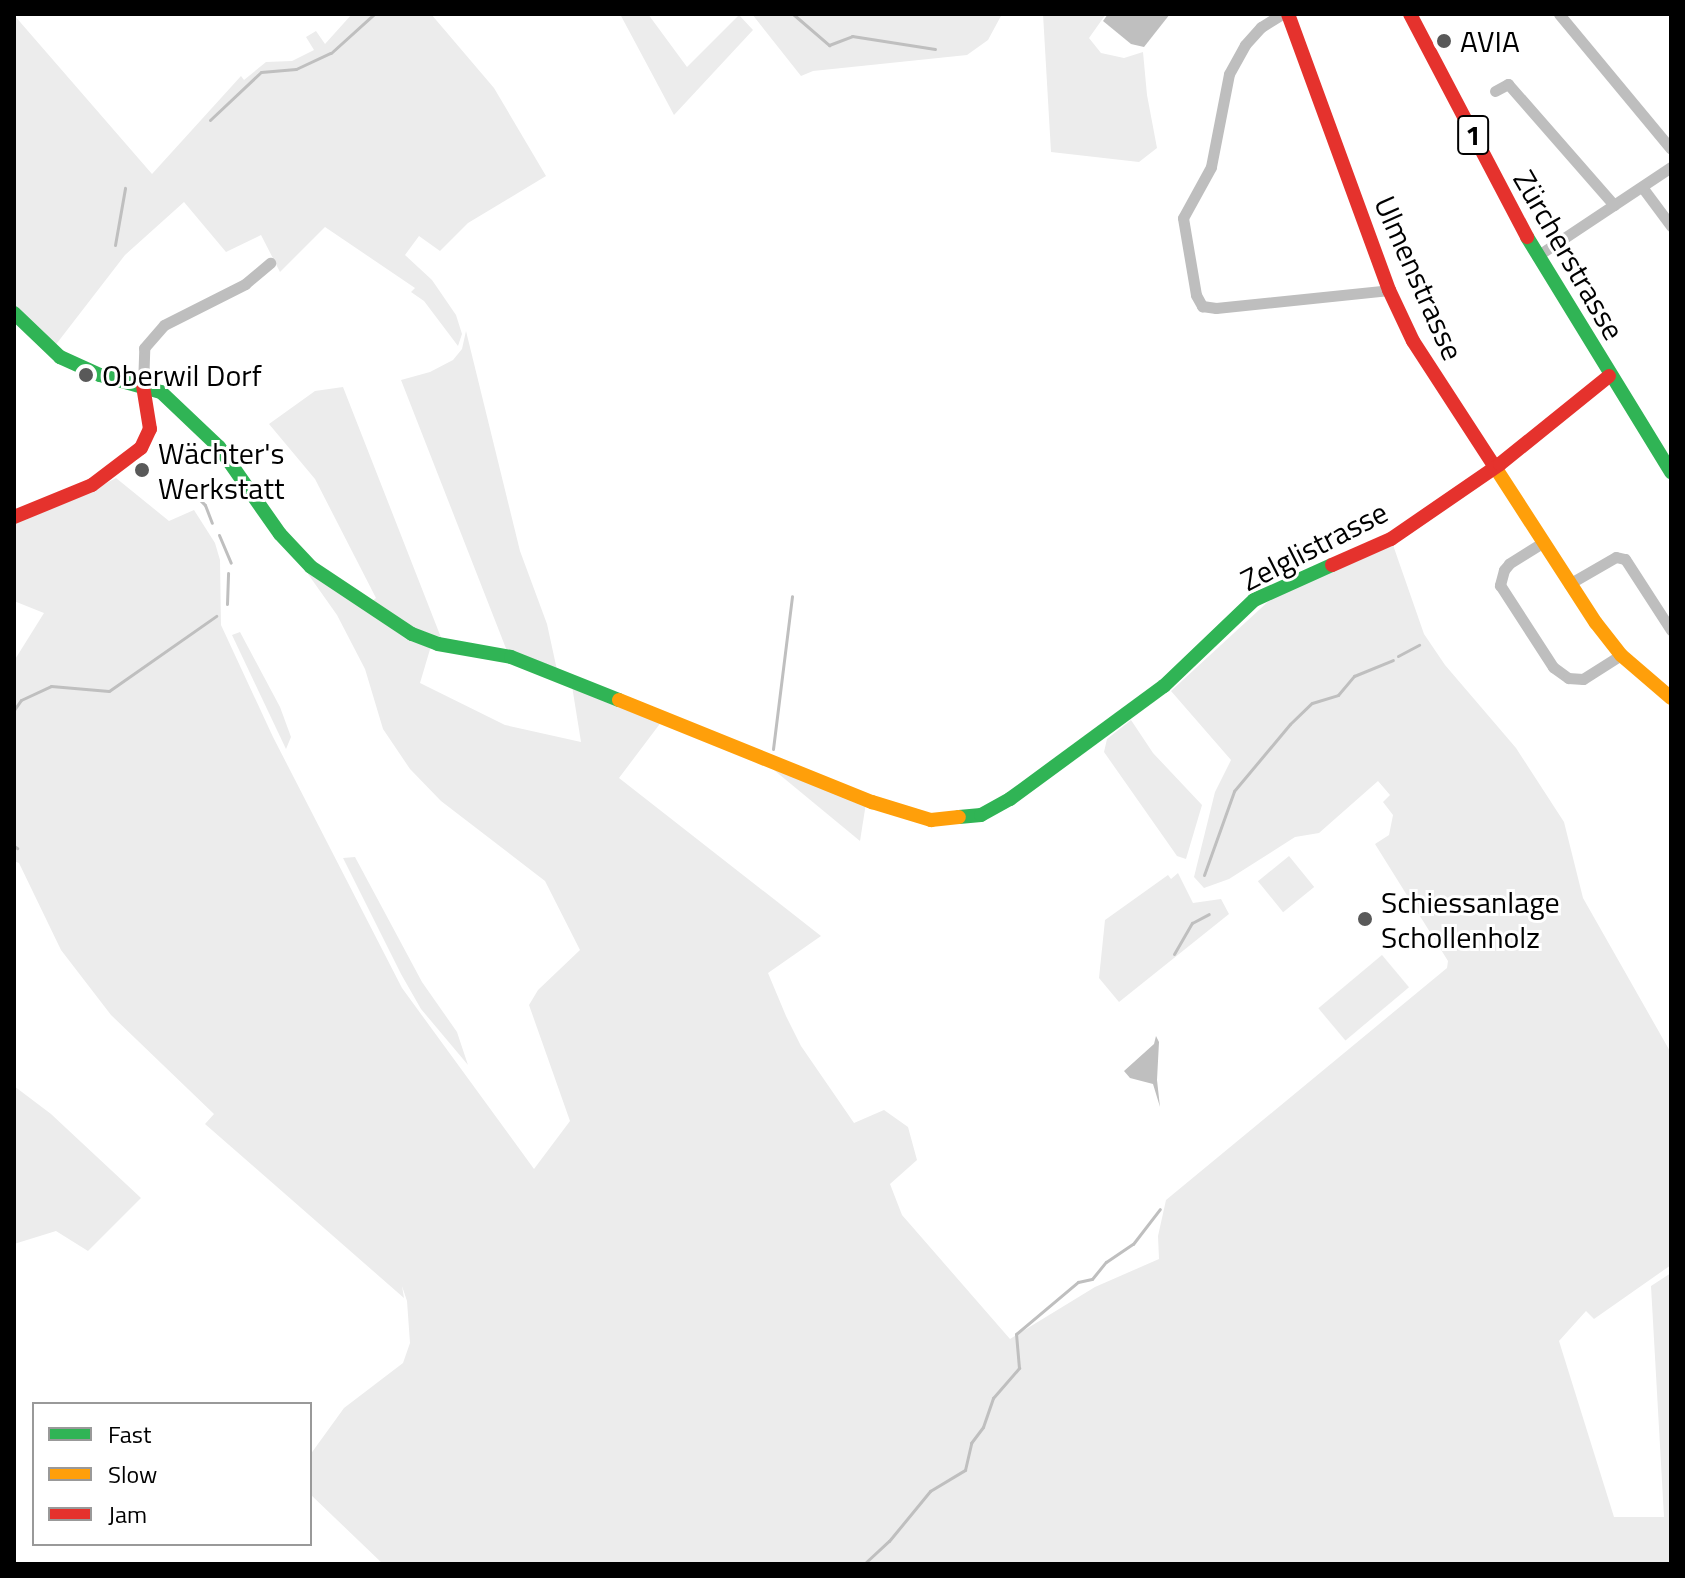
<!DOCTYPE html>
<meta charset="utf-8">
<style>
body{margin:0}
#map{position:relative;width:1685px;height:1578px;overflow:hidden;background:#fff;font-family:"Titillium Web",sans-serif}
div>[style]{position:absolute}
.green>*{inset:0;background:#ececec;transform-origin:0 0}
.water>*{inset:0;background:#bfbfbf}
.stream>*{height:3px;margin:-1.5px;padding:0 1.5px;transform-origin:1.5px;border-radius:1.5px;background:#bfbfbf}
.street>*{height:11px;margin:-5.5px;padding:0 5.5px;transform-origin:5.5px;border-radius:5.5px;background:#bebebe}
.fast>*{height:14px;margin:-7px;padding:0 7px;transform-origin:7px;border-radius:7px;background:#30b455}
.slow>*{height:14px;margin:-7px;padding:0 7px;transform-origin:7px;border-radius:7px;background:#ff9f0a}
.jam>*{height:14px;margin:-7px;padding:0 7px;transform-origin:7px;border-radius:7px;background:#e5322d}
.dots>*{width:22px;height:22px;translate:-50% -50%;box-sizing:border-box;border:4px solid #fff;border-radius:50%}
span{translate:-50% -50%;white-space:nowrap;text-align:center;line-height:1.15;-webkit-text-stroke:6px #fff;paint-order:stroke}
.shield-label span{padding:2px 6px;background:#fff;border:2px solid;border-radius:6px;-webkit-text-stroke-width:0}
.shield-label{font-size:28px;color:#000;font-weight:700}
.poi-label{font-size:30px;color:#000}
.left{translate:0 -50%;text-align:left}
.street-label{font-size:30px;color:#000}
.frame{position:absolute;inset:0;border:16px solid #000;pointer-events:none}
.legend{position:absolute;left:32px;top:1402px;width:280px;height:144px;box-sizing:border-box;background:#fff;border:2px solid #999;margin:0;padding:10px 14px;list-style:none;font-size:24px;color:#000}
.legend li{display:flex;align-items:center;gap:16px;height:40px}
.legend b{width:40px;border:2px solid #999}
</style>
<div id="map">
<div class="green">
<i style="clip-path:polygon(352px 14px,431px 14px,494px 88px,546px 176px,468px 223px,440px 251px,419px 236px,405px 255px,432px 280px,456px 315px,462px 334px,458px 346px,424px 301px,411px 292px,415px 288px,325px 227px,280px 272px,261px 235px,226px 252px,184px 202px,125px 255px,54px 347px,14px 307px,14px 15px,152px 174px,241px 76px,244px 80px,266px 62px,292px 61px,314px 50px,306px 37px,316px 31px,325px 44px)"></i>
<i style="clip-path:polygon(620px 14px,648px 14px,687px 67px,739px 15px,753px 30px,674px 115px)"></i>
<i style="clip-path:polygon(752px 14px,1002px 14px,988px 40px,967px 55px,813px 71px,801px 76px)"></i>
<i style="clip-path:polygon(1043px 14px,1106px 14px,1089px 38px,1101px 53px,1124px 58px,1143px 52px,1147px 95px,1157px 148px,1139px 162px,1051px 152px)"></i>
<i style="clip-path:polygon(466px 331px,520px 551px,547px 624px,557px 670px,507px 651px,401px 380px,430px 372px,453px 360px,462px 349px)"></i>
<i style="clip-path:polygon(343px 387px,442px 640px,413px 630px,371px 602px,376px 598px,315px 479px,269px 424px,315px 391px)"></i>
<i style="clip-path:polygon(116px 478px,169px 521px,194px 510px,215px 543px,220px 560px,221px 625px,273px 737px,402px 988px,534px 1169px,570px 1121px,529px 1005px,538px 990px,580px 950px,545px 881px,441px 801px,410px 769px,383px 729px,365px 669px,337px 615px,308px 574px,311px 571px,431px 646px,420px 683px,505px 725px,581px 742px,572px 686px,662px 721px,619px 778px,821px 936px,768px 973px,786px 1016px,801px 1046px,854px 1123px,884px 1110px,908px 1127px,917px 1160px,890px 1184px,902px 1215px,1010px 1339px,1095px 1287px,1159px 1259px,1158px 1236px,1166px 1200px,1447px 968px,1448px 961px,1375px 844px,1389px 835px,1393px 815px,1383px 802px,1390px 795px,1378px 781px,1319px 833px,1295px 837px,1229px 879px,1204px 888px,1194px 877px,1215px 792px,1231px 760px,1171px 691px,1273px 597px,1393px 545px,1424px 634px,1445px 665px,1516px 748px,1564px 822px,1583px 898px,1671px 1053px,1671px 1265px,1594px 1319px,1586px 1311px,1559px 1341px,1614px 1517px,1664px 1517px,1651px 1286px,1671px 1273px,1671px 1564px,383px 1564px,310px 1494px,310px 1455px,344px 1408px,403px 1363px,410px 1343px,407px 1301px,402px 1286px,404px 1298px,205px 1124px,214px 1114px,111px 1015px,61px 950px,19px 863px,14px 861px,14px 661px,44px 613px,14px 601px,14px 523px,82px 496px)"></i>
<i style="clip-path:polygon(240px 632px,280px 707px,291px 737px,286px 749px,232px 635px)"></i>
<i style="clip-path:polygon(1131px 720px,1153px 753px,1202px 805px,1186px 859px,1177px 856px,1104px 752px,1107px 739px)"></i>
<i style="clip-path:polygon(763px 761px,866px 803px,860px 841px)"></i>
<i style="left:1289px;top:856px;width:40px;height:40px;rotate:51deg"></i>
<i style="clip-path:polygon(355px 857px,422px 982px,457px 1032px,468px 1065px,421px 1009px,401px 974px,343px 858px)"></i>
<i style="clip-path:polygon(1178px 873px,1193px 903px,1221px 899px,1229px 914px,1119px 1002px,1099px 978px,1105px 920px,1168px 875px,1171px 879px)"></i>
<i style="left:1382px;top:955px;width:42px;height:83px;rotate:50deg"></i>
<i style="clip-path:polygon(14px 1086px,51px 1114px,141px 1198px,88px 1251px,56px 1231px,14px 1244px)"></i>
</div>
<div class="water">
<i style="clip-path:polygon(1108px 14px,1170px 14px,1144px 47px,1131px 44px,1103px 21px)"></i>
<i style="clip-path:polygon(1156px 1036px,1159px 1042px,1157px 1080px,1160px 1107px,1153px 1084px,1130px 1078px,1124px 1071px,1154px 1044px)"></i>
</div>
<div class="stream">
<i style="left:793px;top:14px;width:48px;rotate:40.7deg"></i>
<i style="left:829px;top:45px;width:25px;rotate:-21deg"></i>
<i style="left:852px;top:36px;width:84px;rotate:8.9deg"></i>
<i style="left:210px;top:120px;width:70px;rotate:-43.3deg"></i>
<i style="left:261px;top:72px;width:35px;rotate:-5deg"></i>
<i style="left:296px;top:69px;width:38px;rotate:-25deg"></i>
<i style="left:331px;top:53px;width:58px;rotate:-42.2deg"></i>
<i style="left:115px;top:245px;width:58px;rotate:-80deg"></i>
<i style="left:195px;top:495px;width:14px;rotate:45deg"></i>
<i style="left:205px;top:505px;width:19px;rotate:69deg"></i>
<i style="left:219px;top:535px;width:30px;rotate:67deg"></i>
<i style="left:227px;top:604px;width:31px;rotate:-88deg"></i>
<i style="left:1398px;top:656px;width:24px;rotate:-28deg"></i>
<i style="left:14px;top:710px;width:12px;rotate:-55deg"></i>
<i style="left:21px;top:700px;width:33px;rotate:-25deg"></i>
<i style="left:51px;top:686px;width:58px;rotate:4.9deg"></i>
<i style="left:109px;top:691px;width:131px;rotate:-35deg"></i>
<i style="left:773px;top:749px;width:154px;rotate:-82.9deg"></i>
<i style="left:14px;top:846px;width:4px;rotate:34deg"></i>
<i style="left:1204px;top:875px;width:89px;rotate:-70.3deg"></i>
<i style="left:1234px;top:791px;width:87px;rotate:-50.1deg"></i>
<i style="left:1290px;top:724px;width:30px;rotate:-44deg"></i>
<i style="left:1312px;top:703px;width:27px;rotate:-17deg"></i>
<i style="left:1338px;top:695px;width:25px;rotate:-50deg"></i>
<i style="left:1354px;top:676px;width:42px;rotate:-22.3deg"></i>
<i style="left:1174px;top:954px;width:36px;rotate:-60deg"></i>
<i style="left:1192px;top:923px;width:19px;rotate:-28deg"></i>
<i style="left:864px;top:1564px;width:34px;rotate:-43deg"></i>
<i style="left:889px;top:1541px;width:65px;rotate:-50.6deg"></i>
<i style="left:930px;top:1491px;width:41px;rotate:-31deg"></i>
<i style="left:965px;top:1470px;width:28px;rotate:-77deg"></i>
<i style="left:971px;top:1443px;width:20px;rotate:-53deg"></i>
<i style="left:983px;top:1427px;width:31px;rotate:-71deg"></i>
<i style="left:993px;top:1398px;width:40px;rotate:-49deg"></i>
<i style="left:1019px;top:1368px;width:34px;rotate:-95deg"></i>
<i style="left:1016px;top:1334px;width:81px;rotate:-40deg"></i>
<i style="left:1078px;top:1282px;width:14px;rotate:-12deg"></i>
<i style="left:1092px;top:1279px;width:22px;rotate:-51deg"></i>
<i style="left:1106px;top:1262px;width:32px;rotate:-34deg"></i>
<i style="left:1133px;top:1244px;width:44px;rotate:-52.4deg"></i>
</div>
<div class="street">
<i style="left:1282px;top:14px;width:25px;rotate:148deg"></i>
<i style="left:1261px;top:27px;width:24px;rotate:132deg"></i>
<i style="left:1245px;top:45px;width:33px;rotate:119deg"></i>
<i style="left:1229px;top:74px;width:95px;rotate:101deg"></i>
<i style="left:1211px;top:167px;width:58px;rotate:118.8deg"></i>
<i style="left:1183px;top:218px;width:78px;rotate:80.4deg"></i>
<i style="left:1196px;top:295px;width:13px;rotate:61deg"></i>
<i style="left:1202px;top:306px;width:14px;rotate:8deg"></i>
<i style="left:1216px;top:308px;width:174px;rotate:-5.9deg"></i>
<i style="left:1559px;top:14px;width:175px;rotate:50.3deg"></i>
<i style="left:1495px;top:91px;width:15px;rotate:-28deg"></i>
<i style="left:1508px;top:84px;width:161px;rotate:48.8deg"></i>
<i style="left:1642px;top:187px;width:49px;rotate:53.4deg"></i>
<i style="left:1537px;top:256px;width:161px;rotate:-33.6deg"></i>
<i style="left:143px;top:386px;width:38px;rotate:-88deg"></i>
<i style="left:144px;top:348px;width:30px;rotate:-49deg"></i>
<i style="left:164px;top:325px;width:91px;rotate:-26.8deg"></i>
<i style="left:245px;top:284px;width:33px;rotate:-40deg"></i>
<i style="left:1542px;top:543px;width:39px;rotate:148deg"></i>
<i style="left:1509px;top:564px;width:8px;rotate:130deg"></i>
<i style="left:1504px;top:570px;width:16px;rotate:105deg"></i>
<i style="left:1500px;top:585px;width:98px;rotate:57.1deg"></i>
<i style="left:1553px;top:667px;width:19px;rotate:36deg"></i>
<i style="left:1568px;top:678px;width:15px;rotate:4deg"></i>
<i style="left:1583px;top:679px;width:45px;rotate:-32.3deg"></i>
<i style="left:1569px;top:584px;width:54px;rotate:-29.9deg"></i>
<i style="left:1616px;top:557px;width:9px;rotate:13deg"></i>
<i style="left:1625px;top:559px;width:85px;rotate:57.1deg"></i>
</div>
<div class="fast">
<i style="left:1527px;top:237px;width:276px;rotate:58.5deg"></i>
<i style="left:14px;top:313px;width:64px;rotate:43.7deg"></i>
<i style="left:60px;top:357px;width:44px;rotate:24.2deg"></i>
<i style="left:100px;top:375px;width:63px;rotate:15.6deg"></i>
<i style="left:161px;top:392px;width:80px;rotate:43.5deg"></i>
<i style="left:219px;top:447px;width:106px;rotate:55deg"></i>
<i style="left:280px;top:534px;width:45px;rotate:46.8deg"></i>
<i style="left:311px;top:567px;width:121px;rotate:33.6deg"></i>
<i style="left:412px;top:634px;width:28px;rotate:21deg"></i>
<i style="left:438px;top:644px;width:74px;rotate:10.1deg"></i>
<i style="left:511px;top:657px;width:116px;rotate:21.7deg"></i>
<i style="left:959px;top:817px;width:22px;rotate:-5deg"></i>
<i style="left:981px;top:815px;width:33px;rotate:-29deg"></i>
<i style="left:1010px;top:799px;width:191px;rotate:-36.3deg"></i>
<i style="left:1164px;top:686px;width:124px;rotate:-43.7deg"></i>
<i style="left:1254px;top:600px;width:85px;rotate:-24.2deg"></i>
</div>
<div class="slow">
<i style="left:1493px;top:464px;width:189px;rotate:57.1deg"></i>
<i style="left:1596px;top:623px;width:41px;rotate:52deg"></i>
<i style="left:1621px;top:655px;width:66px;rotate:40.7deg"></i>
<i style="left:619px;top:700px;width:273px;rotate:22deg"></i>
<i style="left:872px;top:802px;width:62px;rotate:17deg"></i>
<i style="left:931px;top:820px;width:28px;rotate:-6deg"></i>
</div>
<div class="jam">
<i style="left:1288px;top:14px;width:294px;rotate:69.9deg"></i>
<i style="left:1389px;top:290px;width:56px;rotate:64.8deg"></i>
<i style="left:1413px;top:341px;width:147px;rotate:57deg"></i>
<i style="left:1410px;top:14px;width:252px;rotate:62.3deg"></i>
<i style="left:14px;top:517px;width:84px;rotate:-22.3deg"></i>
<i style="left:92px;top:485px;width:61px;rotate:-37.1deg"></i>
<i style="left:141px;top:448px;width:21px;rotate:-65deg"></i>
<i style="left:150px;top:429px;width:44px;rotate:-99.2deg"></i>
<i style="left:1332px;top:565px;width:64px;rotate:-23.8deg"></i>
<i style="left:1391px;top:539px;width:132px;rotate:-34.5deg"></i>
<i style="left:1500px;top:464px;width:140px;rotate:-38.9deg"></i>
</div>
<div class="dots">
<i style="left:1444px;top:41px;background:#595959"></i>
<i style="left:86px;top:375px;background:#595959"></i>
<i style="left:142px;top:470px;background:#595959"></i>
<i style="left:1365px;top:919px;background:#595959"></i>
</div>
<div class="shield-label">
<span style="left:1473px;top:135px">1</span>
</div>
<div class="poi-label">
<span class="left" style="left:1460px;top:41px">AVIA</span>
<span class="left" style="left:102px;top:375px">Oberwil Dorf</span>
<span class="left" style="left:158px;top:470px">Wächter's<br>Werkstatt</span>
<span class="left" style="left:1381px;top:919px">Schiessanlage<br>Schollenholz</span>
</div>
<div class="street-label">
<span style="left:1569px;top:255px;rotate:60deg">Zürcherstrasse</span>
<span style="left:1419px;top:278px;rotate:66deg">Ulmenstrasse</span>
<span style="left:1314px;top:546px;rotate:-27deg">Zelglistrasse</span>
</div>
<div class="frame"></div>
<ul class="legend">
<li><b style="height:10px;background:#30b455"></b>Fast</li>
<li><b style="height:10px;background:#ff9f0a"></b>Slow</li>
<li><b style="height:10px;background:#e5322d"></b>Jam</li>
</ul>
</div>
